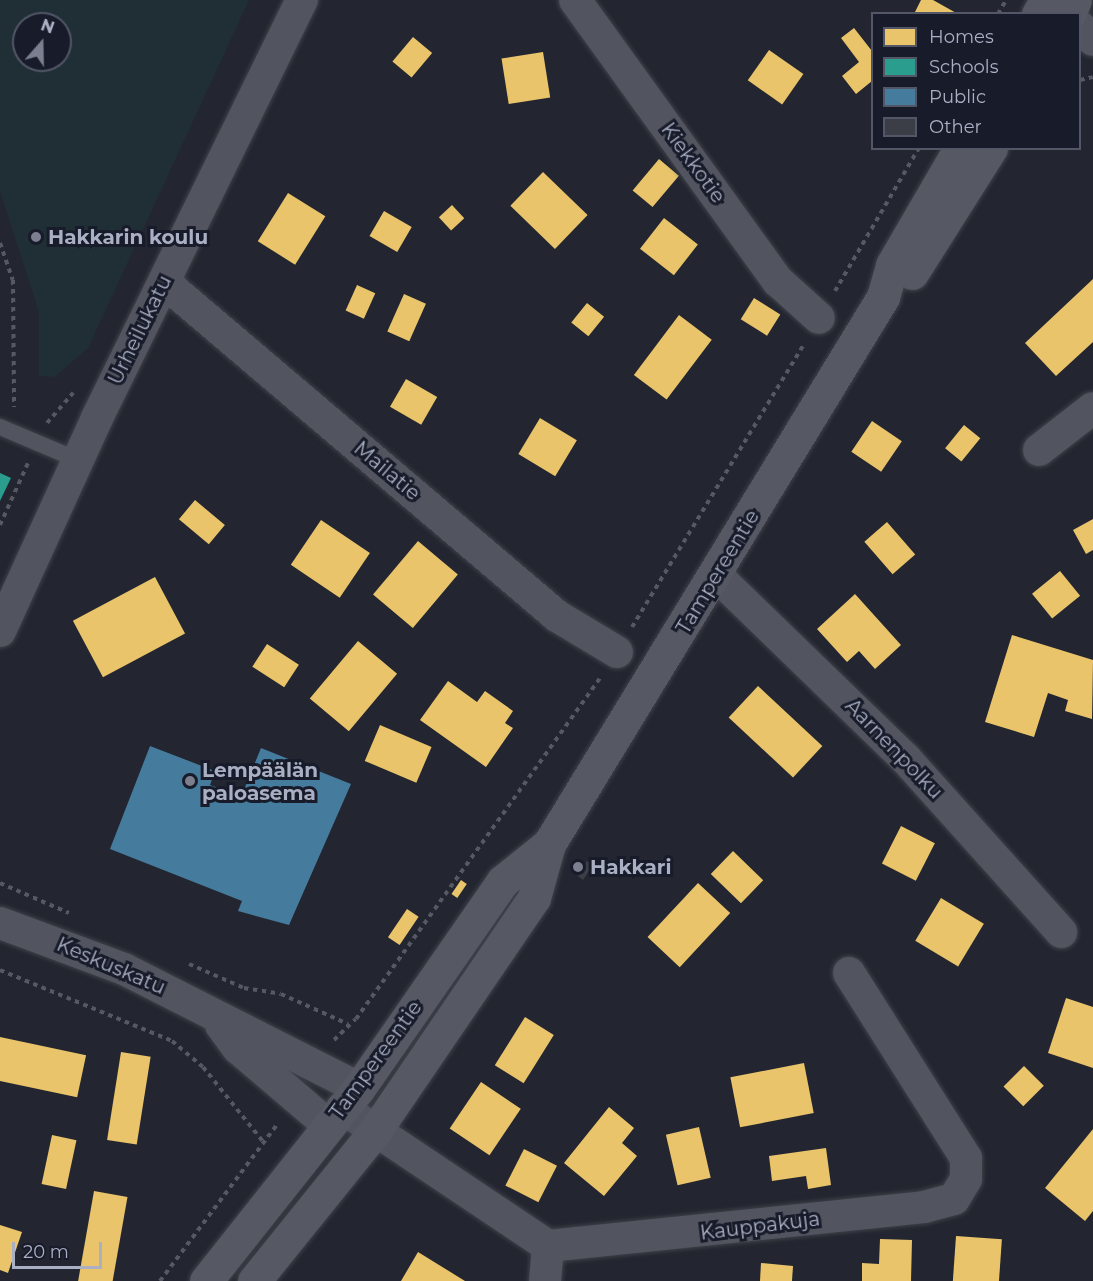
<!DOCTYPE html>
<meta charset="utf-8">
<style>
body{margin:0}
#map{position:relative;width:1093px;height:1281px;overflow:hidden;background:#232630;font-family:Montserrat,sans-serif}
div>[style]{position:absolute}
.green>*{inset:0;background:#202e35}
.homes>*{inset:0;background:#e9c46a;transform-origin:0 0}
.schools>*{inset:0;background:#2a9d8f}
.public>*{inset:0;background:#457b9d}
.building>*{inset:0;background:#3b3d47}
.path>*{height:4px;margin-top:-2px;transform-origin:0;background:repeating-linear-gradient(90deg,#565962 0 4.5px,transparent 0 9px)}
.roads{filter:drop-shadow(0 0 2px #3f4149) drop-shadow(0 0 2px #3f4149)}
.lane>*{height:16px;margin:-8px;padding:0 8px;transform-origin:8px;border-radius:8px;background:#52555f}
.street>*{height:32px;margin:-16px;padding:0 16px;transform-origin:16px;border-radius:16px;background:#52555f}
.secondary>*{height:33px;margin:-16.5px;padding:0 16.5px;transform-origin:16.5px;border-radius:16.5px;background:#565964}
.dots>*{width:16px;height:16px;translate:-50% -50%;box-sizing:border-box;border:3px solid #171b2a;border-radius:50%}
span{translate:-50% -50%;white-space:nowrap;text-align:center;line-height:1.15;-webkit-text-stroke:6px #171b2a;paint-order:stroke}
.street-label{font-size:20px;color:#abafc3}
.poi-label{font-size:20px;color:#abafc3;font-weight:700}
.left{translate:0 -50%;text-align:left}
.legend{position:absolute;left:871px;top:12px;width:210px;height:138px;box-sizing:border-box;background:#171b2a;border:2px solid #525667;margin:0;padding:8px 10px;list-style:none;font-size:18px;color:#abafc3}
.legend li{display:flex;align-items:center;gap:12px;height:30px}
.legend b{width:30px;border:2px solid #525667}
.north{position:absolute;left:12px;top:12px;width:60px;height:60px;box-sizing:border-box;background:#171b2a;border:2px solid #525667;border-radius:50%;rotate:20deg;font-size:16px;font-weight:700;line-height:24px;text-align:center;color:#abafc3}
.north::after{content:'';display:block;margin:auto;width:21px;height:27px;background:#7b7f90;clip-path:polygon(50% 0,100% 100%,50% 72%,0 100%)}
.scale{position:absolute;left:12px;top:1242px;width:90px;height:27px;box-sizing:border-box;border:3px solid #abafc3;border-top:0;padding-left:8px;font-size:18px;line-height:21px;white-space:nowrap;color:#abafc3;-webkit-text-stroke:4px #171b2a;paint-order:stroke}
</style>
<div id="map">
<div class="green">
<i style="clip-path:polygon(evenodd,0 0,249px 0,88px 348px,54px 377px,39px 376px,39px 312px,0 191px,0 0,24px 24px,60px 24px,60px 60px,24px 60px,24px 24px)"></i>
</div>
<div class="homes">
<i style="clip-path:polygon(921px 0,933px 0,958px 14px,914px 14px)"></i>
<i style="clip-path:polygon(854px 28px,872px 51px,872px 81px,856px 94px,842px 76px,859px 62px,841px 38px)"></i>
<i style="left:413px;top:37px;width:25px;height:32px;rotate:40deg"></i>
<i style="left:769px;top:50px;width:42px;height:37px;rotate:35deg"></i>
<i style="left:543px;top:52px;width:46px;height:42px;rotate:81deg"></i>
<i style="left:659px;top:159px;width:26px;height:41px;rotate:40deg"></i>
<i style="left:543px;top:172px;width:62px;height:47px;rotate:44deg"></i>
<i style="left:288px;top:193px;width:44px;height:57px;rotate:32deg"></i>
<i style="left:452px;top:205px;width:18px;height:18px;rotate:47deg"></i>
<i style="left:384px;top:211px;width:32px;height:29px;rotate:30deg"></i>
<i style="left:664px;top:218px;width:43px;height:39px;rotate:38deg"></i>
<i style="clip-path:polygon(1093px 279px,1093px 342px,1056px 376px,1025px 343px)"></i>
<i style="left:357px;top:285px;width:20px;height:28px;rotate:24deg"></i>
<i style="left:404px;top:294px;width:24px;height:41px;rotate:24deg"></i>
<i style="left:754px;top:298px;width:31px;height:25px;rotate:32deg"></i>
<i style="left:587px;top:303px;width:22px;height:25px;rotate:39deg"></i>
<i style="left:679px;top:315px;width:41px;height:75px;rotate:37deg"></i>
<i style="left:406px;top:379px;width:36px;height:32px;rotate:30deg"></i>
<i style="left:540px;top:418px;width:43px;height:42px;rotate:31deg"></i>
<i style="left:872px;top:421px;width:36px;height:37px;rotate:34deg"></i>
<i style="left:964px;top:425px;width:21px;height:30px;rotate:39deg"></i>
<i style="left:195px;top:500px;width:39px;height:25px;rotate:40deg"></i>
<i style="clip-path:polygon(1093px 519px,1093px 550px,1086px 554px,1073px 530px)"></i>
<i style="left:321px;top:520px;width:59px;height:54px;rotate:34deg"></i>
<i style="left:887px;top:522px;width:43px;height:30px;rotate:49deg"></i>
<i style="left:418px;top:541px;width:52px;height:70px;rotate:40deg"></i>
<i style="left:1060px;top:571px;width:32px;height:36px;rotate:51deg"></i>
<i style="left:155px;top:577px;width:64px;height:93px;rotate:62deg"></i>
<i style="clip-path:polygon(855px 594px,901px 645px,875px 669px,859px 651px,847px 662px,817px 629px)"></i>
<i style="clip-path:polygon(1012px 635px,1093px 660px,1092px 719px,1065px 711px,1068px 700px,1048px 693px,1034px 737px,985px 722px)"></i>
<i style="left:358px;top:641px;width:51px;height:75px;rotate:40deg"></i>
<i style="left:267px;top:644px;width:38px;height:27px;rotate:33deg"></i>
<i style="clip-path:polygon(448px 681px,477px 702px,485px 691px,513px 711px,505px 723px,513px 728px,486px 767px,420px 720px)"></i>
<i style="left:758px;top:686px;width:88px;height:43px;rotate:43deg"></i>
<i style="left:380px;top:725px;width:56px;height:39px;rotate:23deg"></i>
<i style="left:901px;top:826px;width:38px;height:42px;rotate:27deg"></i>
<i style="left:733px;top:851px;width:42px;height:32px;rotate:44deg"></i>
<i style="left:461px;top:880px;width:7px;height:17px;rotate:34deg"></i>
<i style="left:698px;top:883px;width:44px;height:74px;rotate:43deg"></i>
<i style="left:941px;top:898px;width:50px;height:50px;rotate:31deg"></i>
<i style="left:407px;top:909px;width:14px;height:34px;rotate:34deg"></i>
<i style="clip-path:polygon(1066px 998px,1093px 1007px,1093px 1068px,1048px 1053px)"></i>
<i style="left:525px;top:1017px;width:34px;height:57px;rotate:32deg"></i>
<i style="left:0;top:1037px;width:88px;height:43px;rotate:12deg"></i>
<i style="left:121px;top:1052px;width:30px;height:89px;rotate:9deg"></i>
<i style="left:804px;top:1063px;width:51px;height:75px;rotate:79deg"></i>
<i style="left:1024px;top:1066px;width:28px;height:29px;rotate:45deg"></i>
<i style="left:481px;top:1082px;width:48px;height:56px;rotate:34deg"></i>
<i style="clip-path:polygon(609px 1107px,634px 1128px,622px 1143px,637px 1156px,604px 1196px,564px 1163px)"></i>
<i style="left:699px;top:1127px;width:52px;height:34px;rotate:77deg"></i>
<i style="clip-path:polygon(1093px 1129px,1093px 1211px,1085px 1221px,1045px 1188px)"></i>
<i style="left:52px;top:1135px;width:25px;height:50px;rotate:12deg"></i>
<i style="clip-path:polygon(826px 1148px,831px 1185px,808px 1189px,806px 1176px,772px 1181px,769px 1156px)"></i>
<i style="left:524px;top:1149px;width:37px;height:41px;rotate:27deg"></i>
<i style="left:94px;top:1191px;width:34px;height:92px;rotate:10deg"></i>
<i style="clip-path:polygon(0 1225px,22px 1232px,8px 1273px,0 1270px)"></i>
<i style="left:956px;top:1236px;width:46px;height:45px;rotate:4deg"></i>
<i style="clip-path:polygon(880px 1239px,912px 1240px,911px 1281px,862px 1281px,862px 1263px,879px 1264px)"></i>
<i style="clip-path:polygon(418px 1252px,465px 1281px,401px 1281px)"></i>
<i style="clip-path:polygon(761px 1263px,793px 1266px,792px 1281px,760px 1281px)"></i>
</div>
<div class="schools">
<i style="clip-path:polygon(0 473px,11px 478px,0 501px)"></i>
</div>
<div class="public">
<i style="clip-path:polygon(150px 746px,215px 771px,210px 785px,241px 797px,261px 748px,351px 784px,289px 925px,238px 911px,242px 901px,110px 849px)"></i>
</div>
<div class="building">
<i style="clip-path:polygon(587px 861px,593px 865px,583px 880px,578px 876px)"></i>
</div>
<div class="path">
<i style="left:998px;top:14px;width:16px;rotate:-60deg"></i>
<i style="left:1080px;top:80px;width:13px;rotate:-13deg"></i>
<i style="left:0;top:243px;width:39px;rotate:71deg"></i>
<i style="left:13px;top:280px;width:127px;rotate:89.5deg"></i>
<i style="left:835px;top:291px;width:166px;rotate:-59.6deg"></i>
<i style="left:47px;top:423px;width:40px;rotate:-49deg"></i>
<i style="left:0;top:525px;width:68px;rotate:-65.7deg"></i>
<i style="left:632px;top:627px;width:331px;rotate:-58.7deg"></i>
<i style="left:0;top:883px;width:75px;rotate:23.5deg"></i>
<i style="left:189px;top:964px;width:60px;rotate:23.6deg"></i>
<i style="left:244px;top:988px;width:37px;rotate:9deg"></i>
<i style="left:281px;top:994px;width:73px;rotate:24.1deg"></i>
<i style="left:0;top:970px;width:186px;rotate:22.4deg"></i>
<i style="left:172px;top:1041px;width:40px;rotate:40deg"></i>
<i style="left:203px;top:1067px;width:97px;rotate:51.2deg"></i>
<i style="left:334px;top:1040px;width:30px;rotate:-44deg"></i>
<i style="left:356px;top:1019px;width:421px;rotate:-54.4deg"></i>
<i style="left:160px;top:1281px;width:197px;rotate:-53.2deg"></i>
</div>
<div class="roads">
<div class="lane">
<i style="left:0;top:427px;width:85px;rotate:22.9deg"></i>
</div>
<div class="street">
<i style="left:575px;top:0;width:347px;rotate:54.2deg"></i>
<i style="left:778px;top:281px;width:55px;rotate:42.1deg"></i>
<i style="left:1080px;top:27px;width:18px;rotate:45deg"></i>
<i style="left:164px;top:282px;width:516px;rotate:40.36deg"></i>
<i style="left:557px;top:616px;width:70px;rotate:31deg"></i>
<i style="left:1039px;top:450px;width:68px;rotate:-37.9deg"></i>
<i style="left:717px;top:576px;width:262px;rotate:44.1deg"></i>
<i style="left:905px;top:758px;width:234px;rotate:48.1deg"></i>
<i style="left:0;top:631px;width:234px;rotate:-65.5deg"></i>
<i style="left:97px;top:418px;width:466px;rotate:-63.9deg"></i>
<i style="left:0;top:923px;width:132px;rotate:20.4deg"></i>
<i style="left:124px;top:969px;width:263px;rotate:26.9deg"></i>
<i style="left:221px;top:1025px;width:29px;rotate:54deg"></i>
<i style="left:238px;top:1048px;width:118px;rotate:40.5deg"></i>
<i style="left:342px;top:1108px;width:248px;rotate:33.8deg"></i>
<i style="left:548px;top:1246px;width:378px;rotate:-5.9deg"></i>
<i style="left:924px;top:1207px;width:31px;rotate:-15deg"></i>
<i style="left:954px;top:1199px;width:23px;rotate:-59deg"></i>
<i style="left:966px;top:1179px;width:21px;rotate:-90deg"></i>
<i style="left:966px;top:1158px;width:219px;rotate:-122.3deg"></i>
<i style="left:545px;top:1281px;width:35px;rotate:-85deg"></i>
</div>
<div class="secondary">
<i style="left:1038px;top:14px;width:16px;rotate:-60deg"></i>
<i style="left:1069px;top:14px;width:15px;rotate:-67deg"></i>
<i style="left:912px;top:273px;width:148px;rotate:-57.7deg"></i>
<i style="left:206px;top:1281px;width:246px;rotate:-51.6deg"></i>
<i style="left:359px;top:1088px;width:252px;rotate:-55.2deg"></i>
<i style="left:503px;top:881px;width:59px;rotate:-38.8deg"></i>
<i style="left:254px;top:1281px;width:193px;rotate:-51.1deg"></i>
<i style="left:375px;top:1131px;width:282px;rotate:-55.7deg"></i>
<i style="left:534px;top:898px;width:56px;rotate:-74.5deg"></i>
<i style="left:549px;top:844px;width:641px;rotate:-58.59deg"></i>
<i style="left:883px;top:297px;width:33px;rotate:-74deg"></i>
<i style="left:892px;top:265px;width:135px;rotate:-59.8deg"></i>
</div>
</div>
<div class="dots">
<i style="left:36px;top:237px;background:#7b7f90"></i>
<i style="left:190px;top:781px;background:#7b7f90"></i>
<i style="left:578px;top:867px;background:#7b7f90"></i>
</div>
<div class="street-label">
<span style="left:693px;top:163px;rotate:54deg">Kiekkotie</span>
<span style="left:140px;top:330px;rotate:-64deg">Urheilukatu</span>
<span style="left:387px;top:471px;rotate:40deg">Mailatie</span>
<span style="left:718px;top:572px;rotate:-59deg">Tampereentie</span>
<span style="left:894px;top:749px;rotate:46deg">Aarnenpolku</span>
<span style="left:111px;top:966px;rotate:23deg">Keskuskatu</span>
<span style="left:376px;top:1060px;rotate:-54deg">Tampereentie</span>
<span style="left:760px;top:1226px;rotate:-7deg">Kauppakuja</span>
</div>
<div class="poi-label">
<span class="left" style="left:48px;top:237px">Hakkarin koulu</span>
<span class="left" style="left:202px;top:782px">Lempäälän<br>paloasema</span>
<span class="left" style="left:590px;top:867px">Hakkari</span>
</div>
<ul class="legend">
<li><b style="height:16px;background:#e9c46a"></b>Homes</li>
<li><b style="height:16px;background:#2a9d8f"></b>Schools</li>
<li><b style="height:16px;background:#457b9d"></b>Public</li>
<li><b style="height:16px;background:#3b3d47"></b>Other</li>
</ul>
<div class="north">N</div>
<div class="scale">20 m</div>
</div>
